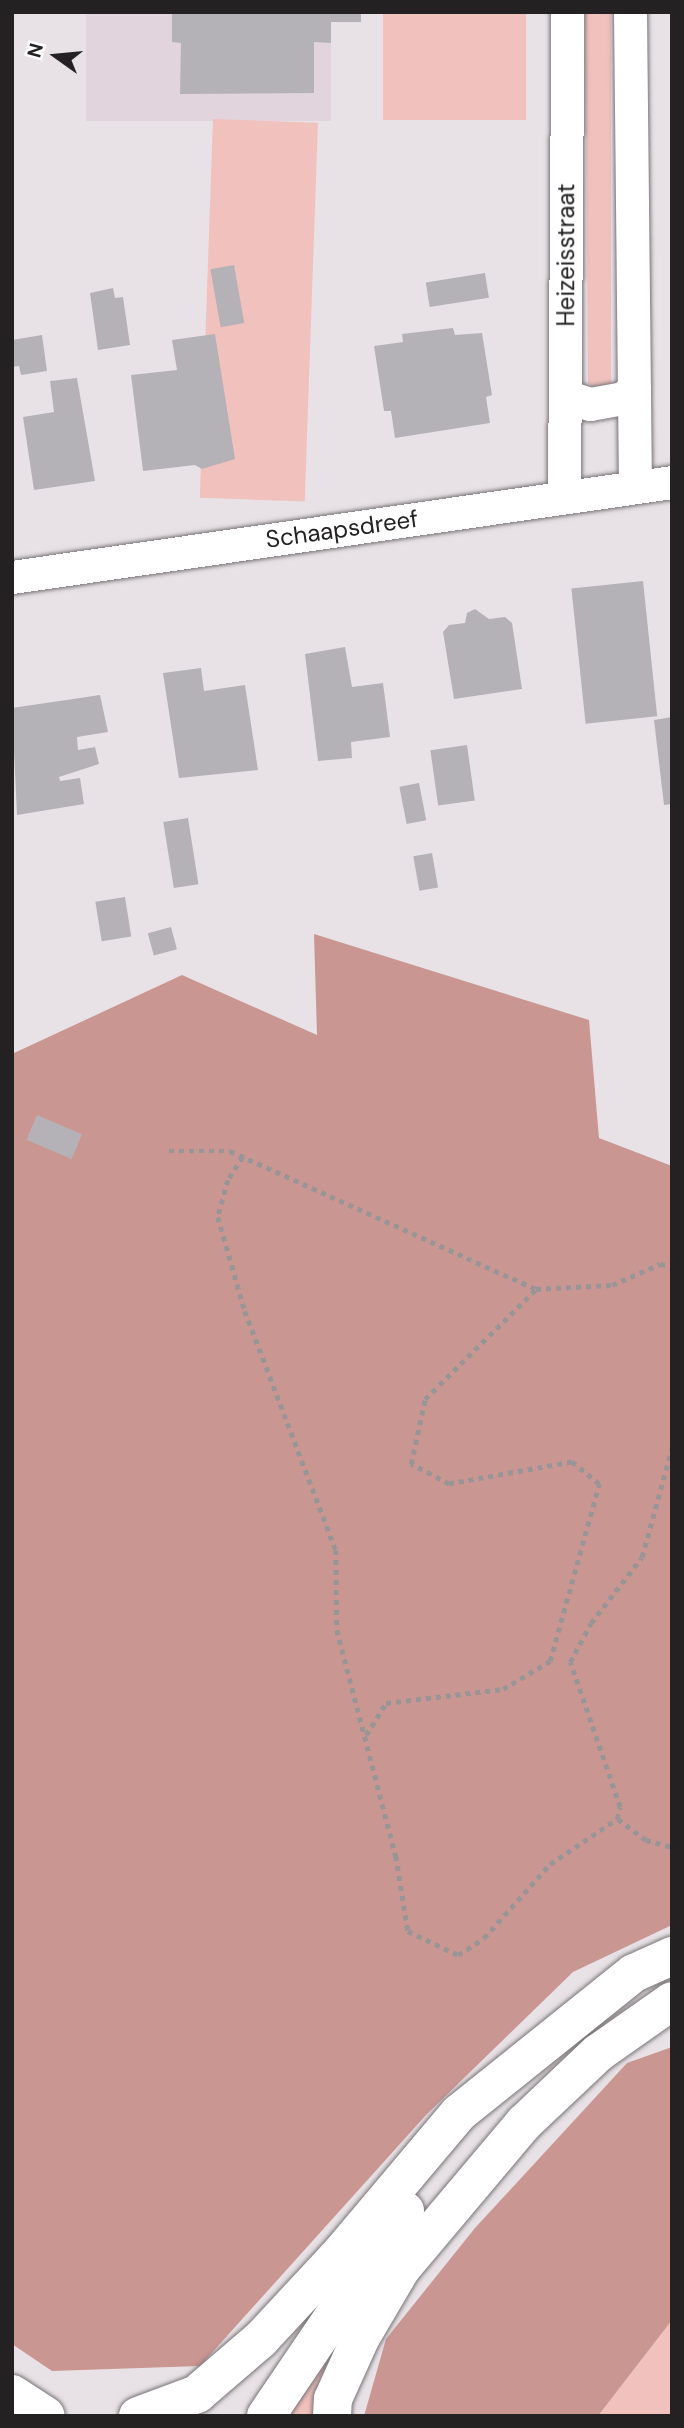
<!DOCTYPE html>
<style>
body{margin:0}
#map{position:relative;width:684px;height:2428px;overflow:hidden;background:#e8e2e6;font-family:"DM Sans",sans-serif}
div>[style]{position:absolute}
.built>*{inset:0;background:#e1d4dc;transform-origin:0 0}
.green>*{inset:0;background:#f1c1bd;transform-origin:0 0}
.forest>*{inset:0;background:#ca9692}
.building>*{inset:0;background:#b5b2b7;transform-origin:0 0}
.path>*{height:4.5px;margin-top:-2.25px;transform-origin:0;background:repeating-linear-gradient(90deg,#999597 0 5px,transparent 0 10px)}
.roads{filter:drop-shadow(0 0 2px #787376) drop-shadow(0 0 2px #787376)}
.minor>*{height:33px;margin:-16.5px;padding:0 16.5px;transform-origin:16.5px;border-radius:16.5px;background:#fff}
.trunk>*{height:38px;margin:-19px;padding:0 19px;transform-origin:19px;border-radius:19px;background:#fff}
.motorway>*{height:38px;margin:-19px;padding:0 19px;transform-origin:19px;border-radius:19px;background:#fff}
span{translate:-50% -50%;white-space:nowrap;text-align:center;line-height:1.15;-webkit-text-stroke:6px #fff;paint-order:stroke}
.street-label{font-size:24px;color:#232122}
.frame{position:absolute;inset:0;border:14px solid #232122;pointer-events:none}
.north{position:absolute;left:21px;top:21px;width:70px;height:70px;-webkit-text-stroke:5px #fff;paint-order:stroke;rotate:285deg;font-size:19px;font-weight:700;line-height:28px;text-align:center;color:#232122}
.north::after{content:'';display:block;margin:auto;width:24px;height:32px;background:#232122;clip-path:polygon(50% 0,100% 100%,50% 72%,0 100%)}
</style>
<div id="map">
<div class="built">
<i style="left:86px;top:12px;width:245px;height:109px"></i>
</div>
<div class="green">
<i style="left:383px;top:12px;width:143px;height:108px"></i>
<i style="clip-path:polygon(585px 12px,611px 12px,611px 382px,605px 392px,588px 383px)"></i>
<i style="left:213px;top:119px;width:105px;height:379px;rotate:2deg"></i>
<i style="clip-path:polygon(672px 2320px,672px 2416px,598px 2416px)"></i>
<i style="clip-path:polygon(320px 2361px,326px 2363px,314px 2416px,286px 2416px)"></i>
</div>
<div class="forest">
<i style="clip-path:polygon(314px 934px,589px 1020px,599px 1138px,672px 1166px,672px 1925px,573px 1972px,426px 2115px,200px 2366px,52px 2371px,12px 2344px,12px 1054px,182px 975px,317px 1035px)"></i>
<i style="clip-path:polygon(672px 2047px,672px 2320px,598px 2416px,364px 2416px,386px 2339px,475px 2228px,627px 2063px)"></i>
</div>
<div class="building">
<i style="clip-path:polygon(172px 12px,361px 12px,361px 22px,331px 22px,331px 43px,314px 42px,314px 93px,180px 94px,181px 43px,172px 42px)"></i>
<i style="left:234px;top:265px;width:59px;height:24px;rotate:80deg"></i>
<i style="left:485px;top:273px;width:25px;height:60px;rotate:81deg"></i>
<i style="clip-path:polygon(113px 288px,115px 298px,123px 297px,130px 345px,98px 350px,90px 293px)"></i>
<i style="clip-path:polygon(453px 328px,455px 335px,482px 333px,492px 395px,486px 397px,490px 423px,395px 438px,391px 411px,384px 411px,374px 346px,403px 342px,402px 334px)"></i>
<i style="clip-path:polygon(215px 334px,235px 459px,202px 469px,195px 465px,143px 471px,131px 375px,177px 370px,172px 340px)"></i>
<i style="clip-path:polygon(42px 335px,47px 371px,21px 375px,19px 366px,12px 367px,12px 340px)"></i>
<i style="clip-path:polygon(77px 378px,95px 481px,34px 490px,23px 417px,54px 412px,50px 381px)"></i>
<i style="left:643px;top:581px;width:136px;height:72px;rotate:84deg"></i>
<i style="clip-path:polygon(475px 609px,489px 619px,505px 617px,512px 623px,522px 689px,454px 699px,443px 632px,449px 625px,465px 623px,467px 613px)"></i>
<i style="clip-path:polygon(345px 647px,352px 687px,383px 683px,390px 737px,351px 742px,352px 758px,318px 761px,305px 654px)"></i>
<i style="clip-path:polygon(201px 668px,204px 691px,245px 685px,258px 770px,179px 778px,163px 673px)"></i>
<i style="clip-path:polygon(100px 695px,108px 732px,77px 737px,78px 750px,95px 747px,99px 764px,59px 777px,60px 781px,80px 778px,84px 804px,17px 815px,12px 708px)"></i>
<i style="clip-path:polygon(672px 717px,672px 804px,664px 805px,654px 720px)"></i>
<i style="left:467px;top:745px;width:56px;height:37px;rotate:82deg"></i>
<i style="left:419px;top:783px;width:38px;height:20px;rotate:79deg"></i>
<i style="left:188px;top:818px;width:67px;height:25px;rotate:81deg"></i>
<i style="left:432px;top:853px;width:35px;height:19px;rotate:80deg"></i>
<i style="left:125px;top:897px;width:40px;height:30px;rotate:81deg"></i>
<i style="left:171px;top:927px;width:23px;height:24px;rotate:75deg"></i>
<i style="left:37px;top:1115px;width:49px;height:27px;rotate:23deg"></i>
</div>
<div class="path">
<i style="left:169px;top:1151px;width:61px"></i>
<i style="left:230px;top:1151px;width:336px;rotate:24.3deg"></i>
<i style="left:536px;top:1289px;width:76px;rotate:-3deg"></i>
<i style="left:612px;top:1285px;width:52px;rotate:-23.6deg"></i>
<i style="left:660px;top:1264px;width:12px;rotate:9deg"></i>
<i style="left:243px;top:1157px;width:27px;rotate:123deg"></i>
<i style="left:228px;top:1180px;width:38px;rotate:105deg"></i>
<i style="left:218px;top:1217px;width:98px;rotate:74deg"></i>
<i style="left:245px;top:1311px;width:256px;rotate:69.2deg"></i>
<i style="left:336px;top:1550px;width:80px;rotate:89.3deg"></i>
<i style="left:337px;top:1630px;width:234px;rotate:75.4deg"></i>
<i style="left:396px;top:1856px;width:76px;rotate:80.9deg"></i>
<i style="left:408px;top:1931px;width:55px;rotate:25.6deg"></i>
<i style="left:458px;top:1955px;width:31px;rotate:-33deg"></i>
<i style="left:484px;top:1938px;width:99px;rotate:-48.3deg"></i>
<i style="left:550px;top:1864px;width:81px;rotate:-33.9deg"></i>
<i style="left:617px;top:1819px;width:12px;rotate:-76deg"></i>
<i style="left:620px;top:1807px;width:153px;rotate:-109deg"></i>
<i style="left:570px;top:1662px;width:44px;rotate:-61.7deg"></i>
<i style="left:591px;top:1623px;width:83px;rotate:-52.3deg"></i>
<i style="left:642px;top:1557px;width:114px;rotate:-74.7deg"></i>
<i style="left:366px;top:1735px;width:38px;rotate:-58deg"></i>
<i style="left:386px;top:1703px;width:118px;rotate:-6.8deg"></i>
<i style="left:503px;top:1689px;width:55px;rotate:-30.8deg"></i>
<i style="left:550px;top:1661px;width:184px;rotate:-74.5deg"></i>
<i style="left:599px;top:1484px;width:35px;rotate:-141deg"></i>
<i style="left:572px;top:1462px;width:125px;rotate:169.9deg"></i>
<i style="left:449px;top:1484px;width:43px;rotate:-152.2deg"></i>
<i style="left:411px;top:1464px;width:66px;rotate:-77.8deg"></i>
<i style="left:425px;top:1399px;width:156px;rotate:-44.7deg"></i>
<i style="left:618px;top:1819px;width:35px;rotate:37deg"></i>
<i style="left:646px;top:1840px;width:27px;rotate:15deg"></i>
</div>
<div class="roads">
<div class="minor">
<i style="left:630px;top:12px;width:473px;rotate:89.4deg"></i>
<i style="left:565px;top:396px;width:26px;rotate:18deg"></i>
<i style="left:590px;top:404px;width:34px;rotate:-10deg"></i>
<i style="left:623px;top:398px;width:15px;rotate:-42deg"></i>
<i style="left:564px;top:497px;width:485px;rotate:-89.6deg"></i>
<i style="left:12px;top:577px;width:667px;rotate:-8.19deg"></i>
</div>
<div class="trunk">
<i style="left:12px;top:2394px;width:40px;rotate:32.9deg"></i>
</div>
<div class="motorway">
<i style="left:138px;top:2416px;width:63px;rotate:-20.4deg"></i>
<i style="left:197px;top:2394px;width:84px;rotate:-40.7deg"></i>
<i style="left:261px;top:2339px;width:117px;rotate:-47.1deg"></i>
<i style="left:341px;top:2253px;width:183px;rotate:-49.9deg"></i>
<i style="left:459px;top:2113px;width:224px;rotate:-38.7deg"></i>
<i style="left:634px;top:1973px;width:42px;rotate:-24.1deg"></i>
<i style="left:266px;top:2416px;width:248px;rotate:-55.9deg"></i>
<i style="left:332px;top:2416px;width:17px;rotate:-87deg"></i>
<i style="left:333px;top:2399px;width:68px;rotate:-65.7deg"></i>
<i style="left:361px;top:2337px;width:79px;rotate:-59.5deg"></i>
<i style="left:401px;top:2269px;width:191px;rotate:-49.9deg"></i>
<i style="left:524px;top:2123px;width:102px;rotate:-43.4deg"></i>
<i style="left:598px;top:2053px;width:90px;rotate:-35.1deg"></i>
</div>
</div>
<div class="street-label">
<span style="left:566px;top:255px;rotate:-90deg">Heizeisstraat</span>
<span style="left:342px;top:529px;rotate:-8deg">Schaapsdreef</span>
</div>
<div class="frame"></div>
<div class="north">N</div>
</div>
